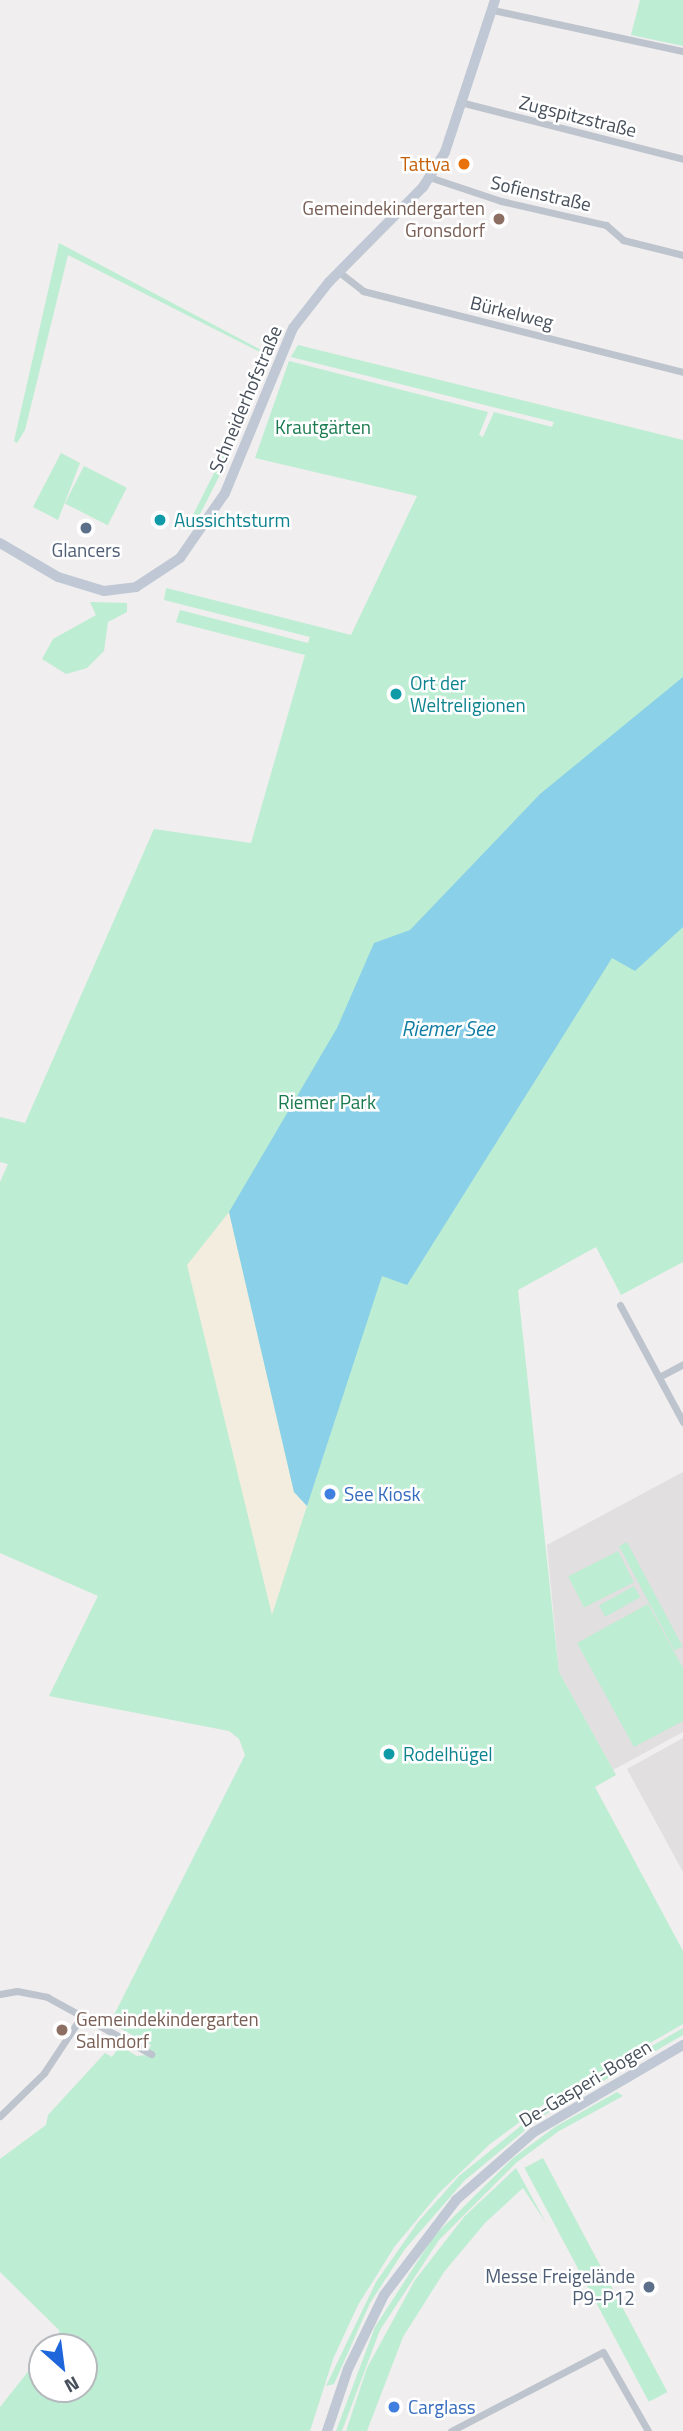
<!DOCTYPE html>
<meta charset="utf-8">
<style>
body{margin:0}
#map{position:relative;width:683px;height:2431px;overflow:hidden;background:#f0eeee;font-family:"Titillium Web",sans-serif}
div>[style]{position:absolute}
.education>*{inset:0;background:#e1dfe0}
.green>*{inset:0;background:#bdedd2;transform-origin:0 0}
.sand>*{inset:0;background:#f2eddf}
.water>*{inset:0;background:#8bd0e9}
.street>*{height:7px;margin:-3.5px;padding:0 3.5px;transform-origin:3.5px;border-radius:3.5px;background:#bdc4cd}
.secondary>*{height:10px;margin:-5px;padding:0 5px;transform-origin:5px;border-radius:5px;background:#bfc8d4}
.dots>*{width:19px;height:19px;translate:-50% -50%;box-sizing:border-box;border:4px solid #fff;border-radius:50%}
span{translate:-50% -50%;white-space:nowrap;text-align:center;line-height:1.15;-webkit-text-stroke:5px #fff;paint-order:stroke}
.street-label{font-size:19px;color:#47505b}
.food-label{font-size:19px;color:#c56008}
.right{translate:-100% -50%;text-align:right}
.education-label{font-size:19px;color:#785e54}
.left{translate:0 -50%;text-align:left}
.park-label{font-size:19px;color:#197a4f}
.culture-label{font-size:19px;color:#0d838f}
.service-label{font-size:19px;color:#4e5e75}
.shop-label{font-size:19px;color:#366cbe}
.water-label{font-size:21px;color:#107da4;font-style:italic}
.north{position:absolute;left:28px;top:2333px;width:70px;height:70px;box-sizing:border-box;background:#fff;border:2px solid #b5b9bd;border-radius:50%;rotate:152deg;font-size:19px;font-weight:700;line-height:28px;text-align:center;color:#47505b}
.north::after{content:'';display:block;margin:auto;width:24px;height:32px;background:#1e66da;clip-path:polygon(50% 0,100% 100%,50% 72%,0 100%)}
</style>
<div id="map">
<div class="education">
<i style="clip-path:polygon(683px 1472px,683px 1732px,613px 1770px,559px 1672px,547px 1545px)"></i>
<i style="clip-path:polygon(683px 1738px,683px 1872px,627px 1769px)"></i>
</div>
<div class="green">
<i style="clip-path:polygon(640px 0,683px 0,683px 46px,631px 35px)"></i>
<i style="clip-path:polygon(59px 243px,267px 353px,228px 459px,198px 518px,193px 515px,230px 441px,262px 353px,68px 255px,25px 430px,17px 443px,14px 441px)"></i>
<i style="clip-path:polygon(298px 345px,683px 440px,683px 1262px,621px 1295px,596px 1247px,518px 1290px,559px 1672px,616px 1775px,595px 1787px,683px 1951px,683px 2024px,544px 2104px,490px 2144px,439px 2193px,395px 2246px,358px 2305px,333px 2359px,310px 2431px,0 2431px,0 2407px,42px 2354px,42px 2389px,84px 2389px,84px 2347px,48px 2347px,60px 2331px,0 2272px,0 2159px,46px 2125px,48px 2115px,105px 2053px,112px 2057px,120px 2046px,137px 2056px,146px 2055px,151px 2045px,110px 2023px,245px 1755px,239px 1739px,229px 1731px,49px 1696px,98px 1596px,0 1553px,0 1182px,8px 1164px,0 1162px,0 1117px,25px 1123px,154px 829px,251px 843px,305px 655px,176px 622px,180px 610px,308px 643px,310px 637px,164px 600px,166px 588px,351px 635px,417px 496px,255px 458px,289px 361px,488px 412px,479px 435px,483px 437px,494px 412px,552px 427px,554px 422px,291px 357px)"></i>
<i style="clip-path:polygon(61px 453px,80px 463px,58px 520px,33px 507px)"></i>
<i style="left:84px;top:466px;width:48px;height:42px;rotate:27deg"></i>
<i style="clip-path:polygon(90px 602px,127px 603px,127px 612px,108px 622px,104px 651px,87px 668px,66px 674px,42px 659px,53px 639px,96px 615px)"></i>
<i style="left:627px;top:1542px;width:118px;height:9px;rotate:62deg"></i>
<i style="left:618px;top:1551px;width:35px;height:56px;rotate:63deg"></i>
<i style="left:634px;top:1586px;width:13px;height:40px;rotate:61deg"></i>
<i style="clip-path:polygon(648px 1604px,683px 1668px,683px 1721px,634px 1747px,577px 1643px)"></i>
<i style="clip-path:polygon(683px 2028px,683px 2035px,541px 2117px,464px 2181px,405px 2249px,370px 2303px,334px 2384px,326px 2386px,376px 2282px,418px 2222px,459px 2176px,538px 2112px)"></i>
<i style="clip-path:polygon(617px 2092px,623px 2096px,559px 2131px,517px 2162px,439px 2240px,380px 2330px,342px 2431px,336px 2431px,375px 2327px,434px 2236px,513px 2158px,555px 2127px)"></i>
<i style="left:543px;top:2158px;width:265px;height:21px;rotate:62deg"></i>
<i style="clip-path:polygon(516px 2168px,546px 2223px,523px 2188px,485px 2223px,444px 2272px,403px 2337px,367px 2431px,346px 2431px,367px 2368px,415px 2280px,464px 2217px)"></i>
</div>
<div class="sand">
<i style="clip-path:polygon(229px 1212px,294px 1492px,307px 1506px,272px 1615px,187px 1265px)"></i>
</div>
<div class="water">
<i style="clip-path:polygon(683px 677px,683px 927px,635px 971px,612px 958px,407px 1285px,382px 1276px,307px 1506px,294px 1492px,229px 1212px,337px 1028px,374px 943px,410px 930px,540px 794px)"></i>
</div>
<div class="street">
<i style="left:493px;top:10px;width:194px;rotate:12.2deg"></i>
<i style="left:464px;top:103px;width:226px;rotate:14.3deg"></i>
<i style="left:429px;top:177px;width:76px;rotate:18.4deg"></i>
<i style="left:501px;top:201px;width:108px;rotate:12.9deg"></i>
<i style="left:606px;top:225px;width:23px;rotate:41deg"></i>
<i style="left:623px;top:240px;width:62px;rotate:14deg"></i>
<i style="left:339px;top:272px;width:31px;rotate:38deg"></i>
<i style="left:363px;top:291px;width:330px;rotate:14.2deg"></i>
<i style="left:620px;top:1305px;width:133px;rotate:61.7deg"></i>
<i style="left:659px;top:1377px;width:27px;rotate:-28deg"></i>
<i style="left:0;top:1994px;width:17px;rotate:-10deg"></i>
<i style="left:17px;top:1991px;width:31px;rotate:11deg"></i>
<i style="left:47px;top:1997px;width:119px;rotate:28.7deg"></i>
<i style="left:0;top:2116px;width:62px;rotate:-44.3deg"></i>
<i style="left:44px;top:2073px;width:71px;rotate:-56.5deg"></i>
<i style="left:451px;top:2431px;width:171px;rotate:-27.5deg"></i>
<i style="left:603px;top:2352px;width:91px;rotate:60.3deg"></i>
</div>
<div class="secondary">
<i style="left:0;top:543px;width:67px;rotate:30.4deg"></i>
<i style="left:58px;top:577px;width:48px;rotate:16.9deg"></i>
<i style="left:104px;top:591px;width:32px;rotate:-7deg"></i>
<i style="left:136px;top:587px;width:53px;rotate:-33.4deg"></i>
<i style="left:180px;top:558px;width:79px;rotate:-55.3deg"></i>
<i style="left:225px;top:493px;width:178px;rotate:-67.6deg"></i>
<i style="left:293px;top:328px;width:58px;rotate:-52deg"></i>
<i style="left:329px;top:282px;width:134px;rotate:-45.3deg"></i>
<i style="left:423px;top:187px;width:41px;rotate:-57.8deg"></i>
<i style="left:445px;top:152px;width:160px;rotate:-71.8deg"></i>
<i style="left:327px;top:2431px;width:65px;rotate:-71.3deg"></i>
<i style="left:348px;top:2369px;width:82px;rotate:-64.1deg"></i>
<i style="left:384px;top:2295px;width:119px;rotate:-52.8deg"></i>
<i style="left:456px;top:2200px;width:103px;rotate:-41.1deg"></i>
<i style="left:534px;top:2132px;width:173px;rotate:-30.3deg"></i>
</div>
<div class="dots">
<i style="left:464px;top:164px;background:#e8710a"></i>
<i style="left:499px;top:219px;background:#8d6e63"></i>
<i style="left:160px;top:520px;background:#0f9aa8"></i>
<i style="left:86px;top:528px;background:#5c6f8a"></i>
<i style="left:396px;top:694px;background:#0f9aa8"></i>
<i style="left:330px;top:1494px;background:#3f7fe0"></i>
<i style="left:389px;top:1754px;background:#0f9aa8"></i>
<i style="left:62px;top:2030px;background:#8d6e63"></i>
<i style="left:649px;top:2287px;background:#5c6f8a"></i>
<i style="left:394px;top:2407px;background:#3f7fe0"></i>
</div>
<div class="street-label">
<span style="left:578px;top:116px;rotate:14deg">Zugspitzstraße</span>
<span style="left:541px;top:193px;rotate:13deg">Sofienstraße</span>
<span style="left:512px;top:312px;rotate:14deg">Bürkelweg</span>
<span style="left:245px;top:399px;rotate:-67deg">Schneiderhofstraße</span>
<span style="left:585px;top:2083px;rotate:-31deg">De-Gasperi-Bogen</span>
</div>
<div class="food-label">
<span class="right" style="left:450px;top:164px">Tattva</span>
</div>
<div class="education-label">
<span class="right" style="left:485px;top:219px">Gemeindekindergarten<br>Gronsdorf</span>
<span class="left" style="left:76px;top:2030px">Gemeindekindergarten<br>Salmdorf</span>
</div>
<div class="park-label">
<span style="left:323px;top:427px">Krautgärten</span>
<span style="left:327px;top:1102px">Riemer Park</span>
</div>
<div class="culture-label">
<span class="left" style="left:174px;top:520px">Aussichtsturm</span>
<span class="left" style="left:410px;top:694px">Ort der<br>Weltreligionen</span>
<span class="left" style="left:403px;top:1754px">Rodelhügel</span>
</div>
<div class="service-label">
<span style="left:86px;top:550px">Glancers</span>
<span class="right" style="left:635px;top:2287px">Messe Freigelände<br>P9-P12</span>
</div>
<div class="shop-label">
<span class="left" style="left:344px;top:1494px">See Kiosk</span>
<span class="left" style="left:408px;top:2407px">Carglass</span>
</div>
<div class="water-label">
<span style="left:448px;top:1028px">Riemer See</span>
</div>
<div class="north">N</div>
</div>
